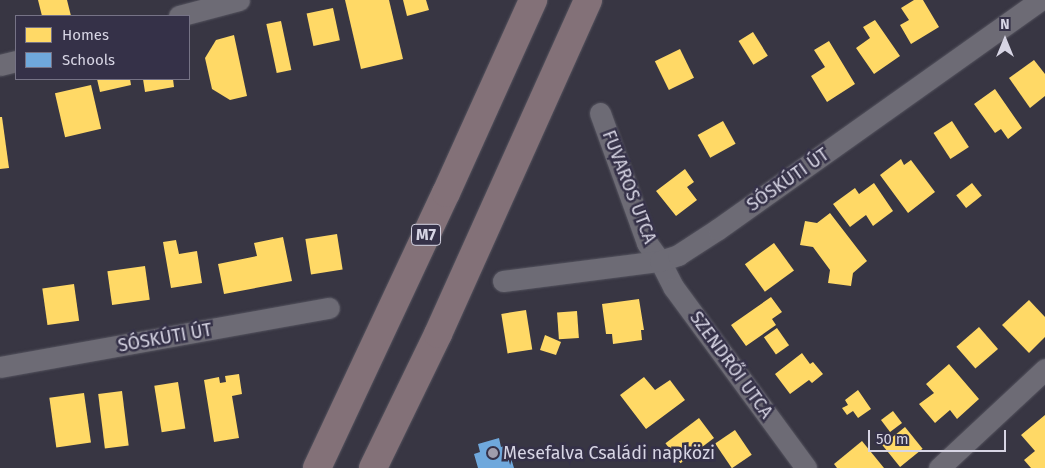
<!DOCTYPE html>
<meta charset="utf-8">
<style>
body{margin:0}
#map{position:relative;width:1045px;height:468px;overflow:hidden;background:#383643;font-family:"Fira Sans",sans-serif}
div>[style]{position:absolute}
.homes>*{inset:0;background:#ffd966;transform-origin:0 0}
.schools>*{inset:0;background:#6fa8dc}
.roads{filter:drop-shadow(0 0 1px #54535e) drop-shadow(0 0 1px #54535e)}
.minor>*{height:21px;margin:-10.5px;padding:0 10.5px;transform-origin:10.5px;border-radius:10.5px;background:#6d6b75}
.highway>*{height:28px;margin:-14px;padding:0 14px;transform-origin:14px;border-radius:14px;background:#837178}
.dots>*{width:14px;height:14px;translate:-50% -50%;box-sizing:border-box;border:2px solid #353148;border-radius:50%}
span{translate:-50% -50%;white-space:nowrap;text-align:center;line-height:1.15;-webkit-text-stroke:5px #353148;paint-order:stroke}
.shield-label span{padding:1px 4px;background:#353148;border:1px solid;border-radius:4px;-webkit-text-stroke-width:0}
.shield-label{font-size:16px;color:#d7d5e4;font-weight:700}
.street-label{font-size:18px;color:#d7d5e4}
.poi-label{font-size:18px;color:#d7d5e4}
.left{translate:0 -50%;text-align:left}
.legend{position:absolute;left:15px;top:15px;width:175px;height:65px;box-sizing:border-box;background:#353148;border:1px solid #767386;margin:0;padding:6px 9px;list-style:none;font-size:15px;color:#d7d5e4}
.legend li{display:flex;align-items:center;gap:10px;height:25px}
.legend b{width:25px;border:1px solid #767386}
.north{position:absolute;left:980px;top:15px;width:50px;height:50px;-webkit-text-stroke:4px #353148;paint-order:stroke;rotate:0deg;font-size:14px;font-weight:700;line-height:20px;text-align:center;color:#d7d5e4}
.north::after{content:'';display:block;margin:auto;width:18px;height:22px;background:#d7d5e4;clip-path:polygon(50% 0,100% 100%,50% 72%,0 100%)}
.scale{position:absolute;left:868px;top:430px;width:138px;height:22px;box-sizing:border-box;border:2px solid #d7d5e4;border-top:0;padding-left:6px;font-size:15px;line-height:18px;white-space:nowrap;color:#d7d5e4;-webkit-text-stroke:4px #353148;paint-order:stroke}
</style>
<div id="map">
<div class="homes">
<i style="clip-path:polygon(38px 0,67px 0,71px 16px,42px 16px)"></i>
<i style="clip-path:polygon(345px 0,389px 0,403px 59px,361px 69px)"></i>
<i style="clip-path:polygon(403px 0,426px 0,429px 10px,407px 16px)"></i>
<i style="clip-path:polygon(914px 0,923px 0,939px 27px,911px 44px,900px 25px,909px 20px,901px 8px)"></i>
<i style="left:333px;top:8px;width:33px;height:27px;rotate:78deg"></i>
<i style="clip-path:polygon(875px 20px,900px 56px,874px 74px,856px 48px,870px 38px,863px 27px)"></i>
<i style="left:281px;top:21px;width:50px;height:15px;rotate:78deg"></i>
<i style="left:753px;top:32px;width:28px;height:17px;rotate:58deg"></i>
<i style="clip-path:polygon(234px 35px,247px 96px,230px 100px,212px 89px,205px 58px,216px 40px)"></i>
<i style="clip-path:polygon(829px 41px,855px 84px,827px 102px,811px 76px,825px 67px,814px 50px)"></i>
<i style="left:680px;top:49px;width:32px;height:28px;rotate:64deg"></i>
<i style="clip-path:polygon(1034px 60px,1045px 74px,1045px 96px,1030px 108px,1009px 78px)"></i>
<i style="clip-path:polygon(97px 79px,130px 79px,131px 85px,100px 92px)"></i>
<i style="clip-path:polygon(143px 79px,173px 79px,174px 87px,145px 92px)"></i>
<i style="left:91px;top:85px;width:45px;height:37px;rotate:77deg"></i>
<i style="clip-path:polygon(995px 89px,1022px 128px,1008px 139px,1001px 129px,995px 133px,974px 104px)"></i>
<i style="clip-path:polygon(0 117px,2px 117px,9px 168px,0 169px)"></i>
<i style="left:723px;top:121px;width:26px;height:29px;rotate:61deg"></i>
<i style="left:952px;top:121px;width:31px;height:22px;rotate:57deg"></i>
<i style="clip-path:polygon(901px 159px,904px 165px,911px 160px,935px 192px,908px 213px,880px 175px)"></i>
<i style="clip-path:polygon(685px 169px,694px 182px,687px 187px,697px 200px,676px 216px,656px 191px)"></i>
<i style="clip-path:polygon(874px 183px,893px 211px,873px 226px,866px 215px,850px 227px,833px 204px,855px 188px,859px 194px)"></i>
<i style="left:972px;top:183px;width:16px;height:20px;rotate:52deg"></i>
<i style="clip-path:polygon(830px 213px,867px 261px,853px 273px,851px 286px,828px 283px,830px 270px,813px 247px,800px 245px,805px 221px,817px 223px)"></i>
<i style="left:337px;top:234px;width:36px;height:32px;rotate:81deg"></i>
<i style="clip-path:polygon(283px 237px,292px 281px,224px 294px,218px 264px,257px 256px,254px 243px)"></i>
<i style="clip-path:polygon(176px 240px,179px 254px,197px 251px,202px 283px,171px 288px,163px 242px)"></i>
<i style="left:774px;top:243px;width:34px;height:36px;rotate:54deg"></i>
<i style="left:145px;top:266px;width:34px;height:38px;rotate:82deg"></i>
<i style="left:74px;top:284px;width:37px;height:32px;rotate:82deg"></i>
<i style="clip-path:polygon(771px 297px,782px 312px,772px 319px,776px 325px,746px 346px,731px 325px)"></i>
<i style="clip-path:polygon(639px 299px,644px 330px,641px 330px,642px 340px,613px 344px,612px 334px,606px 334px,602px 304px)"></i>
<i style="clip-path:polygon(1029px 300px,1045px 317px,1045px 337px,1029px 353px,1002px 325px)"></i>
<i style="left:526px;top:310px;width:40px;height:25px;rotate:81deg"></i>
<i style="left:577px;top:311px;width:27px;height:20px;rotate:86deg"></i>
<i style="left:979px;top:327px;width:29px;height:30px;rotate:49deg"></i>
<i style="left:777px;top:328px;width:21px;height:16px;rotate:55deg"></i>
<i style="clip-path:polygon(545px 335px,561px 342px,556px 355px,540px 350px)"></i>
<i style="clip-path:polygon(802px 353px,810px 364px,813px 362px,823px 374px,812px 383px,809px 380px,790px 394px,775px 374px)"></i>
<i style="clip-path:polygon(949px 364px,979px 399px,957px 419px,950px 410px,935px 423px,919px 404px,934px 393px,926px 384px)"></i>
<i style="clip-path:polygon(239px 374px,242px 394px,232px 396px,239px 438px,214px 442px,204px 380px,219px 377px,220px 383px,226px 382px,225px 376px)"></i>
<i style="clip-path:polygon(644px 377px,655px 390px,670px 380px,685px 400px,646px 429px,620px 395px)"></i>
<i style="left:178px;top:382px;width:47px;height:24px;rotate:81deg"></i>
<i style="clip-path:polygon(858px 390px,871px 409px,858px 418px,853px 411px,847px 415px,842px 408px,848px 405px,845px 400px)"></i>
<i style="left:122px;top:391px;width:55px;height:24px;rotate:83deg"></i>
<i style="left:84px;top:393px;width:50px;height:35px;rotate:82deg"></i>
<i style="left:893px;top:411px;width:15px;height:15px;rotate:53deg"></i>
<i style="clip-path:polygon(1045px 415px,1045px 468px,1031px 468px,1024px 460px,1035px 451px,1021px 435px)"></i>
<i style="left:699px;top:418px;width:25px;height:42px;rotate:53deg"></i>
<i style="left:905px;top:427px;width:28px;height:29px;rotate:51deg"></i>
<i style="left:735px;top:430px;width:30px;height:24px;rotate:56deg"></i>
<i style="clip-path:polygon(862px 441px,884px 468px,837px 468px,834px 464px)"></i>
</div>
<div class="schools">
<i style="clip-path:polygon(499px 438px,501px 447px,507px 445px,514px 468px,478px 468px,474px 454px,480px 452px,478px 444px)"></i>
</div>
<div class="roads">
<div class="minor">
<i style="left:179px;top:16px;width:62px;rotate:-14.9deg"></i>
<i style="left:0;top:65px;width:16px;rotate:-14deg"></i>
<i style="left:600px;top:113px;width:138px;rotate:70.1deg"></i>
<i style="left:647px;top:243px;width:22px;rotate:54deg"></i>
<i style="left:660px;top:261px;width:30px;rotate:63deg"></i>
<i style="left:674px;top:288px;width:223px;rotate:53.7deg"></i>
<i style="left:503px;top:281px;width:158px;rotate:-7.3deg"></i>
<i style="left:660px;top:261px;width:19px;rotate:-18deg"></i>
<i style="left:678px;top:255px;width:48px;rotate:-33deg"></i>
<i style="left:718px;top:229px;width:395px;rotate:-35.4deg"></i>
<i style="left:0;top:367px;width:334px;rotate:-10.2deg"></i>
<i style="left:939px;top:468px;width:145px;rotate:-43deg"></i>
</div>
<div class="highway">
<i style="left:317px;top:468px;width:304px;rotate:-64.9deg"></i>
<i style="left:446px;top:193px;width:212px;rotate:-65.7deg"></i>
<i style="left:373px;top:468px;width:149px;rotate:-64.1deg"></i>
<i style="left:438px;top:334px;width:366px;rotate:-65.8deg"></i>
</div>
</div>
<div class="dots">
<i style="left:493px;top:453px;background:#9f9dac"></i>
</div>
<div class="shield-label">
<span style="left:426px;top:235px">M7</span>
</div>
<div class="street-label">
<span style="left:788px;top:180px;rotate:-35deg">SÓSKÚTI ÚT</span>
<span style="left:629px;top:187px;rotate:69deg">FUVAROS UTCA</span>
<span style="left:165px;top:338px;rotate:-10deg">SÓSKÚTI ÚT</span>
<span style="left:731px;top:365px;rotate:54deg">SZENDRŐI UTCA</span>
</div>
<div class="poi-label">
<span class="left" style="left:503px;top:453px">Mesefalva Családi napközi</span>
</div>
<ul class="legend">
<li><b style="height:14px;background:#ffd966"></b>Homes</li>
<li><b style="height:14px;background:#6fa8dc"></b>Schools</li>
</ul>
<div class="north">N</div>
<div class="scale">50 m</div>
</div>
